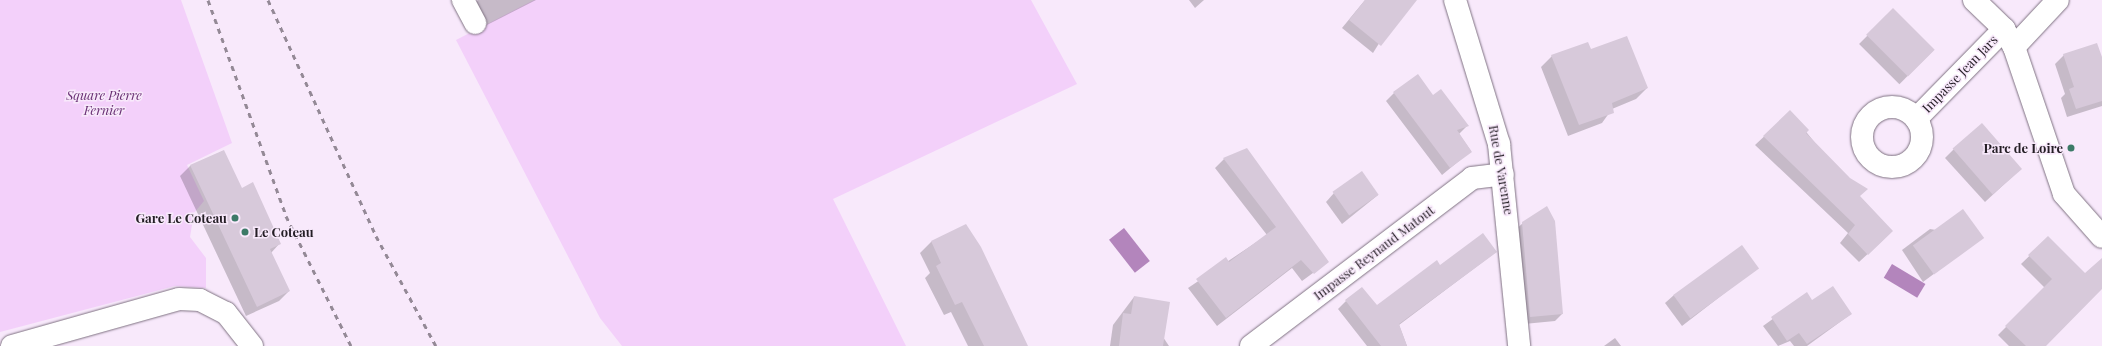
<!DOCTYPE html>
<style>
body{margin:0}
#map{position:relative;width:2102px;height:346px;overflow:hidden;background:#f8e9fb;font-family:"Playfair Display",serif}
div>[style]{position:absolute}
.green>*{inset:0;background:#f3d0fa}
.water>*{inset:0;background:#b385bc;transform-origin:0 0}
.shadow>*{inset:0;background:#0003;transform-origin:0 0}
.building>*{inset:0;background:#d7c9da;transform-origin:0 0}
.roads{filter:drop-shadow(0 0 1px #7f7282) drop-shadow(0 0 1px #7f7282)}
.minor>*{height:22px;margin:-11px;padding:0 11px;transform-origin:11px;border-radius:11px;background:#fff}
.minor>.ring{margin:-11px;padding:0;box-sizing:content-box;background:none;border:22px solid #fff;border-radius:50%}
.tertiary>*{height:22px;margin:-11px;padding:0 11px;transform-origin:11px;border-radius:11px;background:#fff}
.rail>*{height:3px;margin-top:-1.5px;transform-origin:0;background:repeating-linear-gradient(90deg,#948996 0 5px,transparent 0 10px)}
.dots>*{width:11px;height:11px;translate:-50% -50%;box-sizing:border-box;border:2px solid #f8e9fb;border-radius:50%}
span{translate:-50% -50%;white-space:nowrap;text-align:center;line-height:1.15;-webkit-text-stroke:3px #f8e9fb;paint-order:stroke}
.street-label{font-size:13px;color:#241e25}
.park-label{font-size:13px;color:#693074;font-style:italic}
.poi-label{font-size:13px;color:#241e25;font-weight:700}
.right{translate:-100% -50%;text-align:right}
.left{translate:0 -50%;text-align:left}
</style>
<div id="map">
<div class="green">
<i style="clip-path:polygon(0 0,181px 0,232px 143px,187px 165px,204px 201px,194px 213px,190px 237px,206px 258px,206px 288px,175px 286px,0 332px)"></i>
<i style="clip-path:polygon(534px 0,1031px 0,1077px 84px,833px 199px,906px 346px,622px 346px,600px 318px,456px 40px)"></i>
</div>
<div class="water">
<i style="left:1124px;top:228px;width:42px;height:19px;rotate:52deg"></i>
<i style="left:1892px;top:264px;width:39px;height:16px;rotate:31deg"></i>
</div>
<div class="shadow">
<i style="clip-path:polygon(478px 0,536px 0,483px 27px,472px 6px)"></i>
<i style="clip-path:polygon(1189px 0,1204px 0,1195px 8px)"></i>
<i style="clip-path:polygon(1365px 0,1406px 0,1373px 53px,1342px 28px)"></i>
<i style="left:1893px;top:10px;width:57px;height:48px;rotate:45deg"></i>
<i style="clip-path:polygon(1590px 51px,1647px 88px,1636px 99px,1612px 109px,1602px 123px,1568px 136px,1541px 67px,1552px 56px)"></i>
<i style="clip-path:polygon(2064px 55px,2102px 61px,2102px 106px,2067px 117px,2061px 98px,2065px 94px,2055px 64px)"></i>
<i style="clip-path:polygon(1394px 93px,1433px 97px,1467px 126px,1459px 134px,1471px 151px,1442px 175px,1386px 101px)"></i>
<i style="clip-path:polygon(1790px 112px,1859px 197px,1884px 239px,1859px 262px,1840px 243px,1848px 233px,1755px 145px)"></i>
<i style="clip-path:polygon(1954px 149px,2012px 177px,1985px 202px,1945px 158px)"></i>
<i style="clip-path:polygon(1246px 150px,1328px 262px,1302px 281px,1292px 268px,1217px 326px,1188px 288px,1267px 235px,1215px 168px,1224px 159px)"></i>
<i style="clip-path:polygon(223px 151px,241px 189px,280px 243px,271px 253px,289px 291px,279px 301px,246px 316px,180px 176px,190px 166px)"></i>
<i style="clip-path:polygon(1334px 193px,1378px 195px,1342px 224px,1326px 202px)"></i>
<i style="clip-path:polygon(1523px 223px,1562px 314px,1555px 321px,1523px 324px,1515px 230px)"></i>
<i style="clip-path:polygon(966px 225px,1027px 346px,968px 346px,951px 312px,944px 315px,925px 278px,930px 273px,920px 253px,931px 242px)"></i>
<i style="clip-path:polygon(1930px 229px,1982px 238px,1923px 282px,1902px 250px)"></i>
<i style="clip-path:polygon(2048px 238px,2085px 274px,2102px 278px,2102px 287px,2045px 346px,2009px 346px,1998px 335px,2045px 288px,2021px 264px)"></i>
<i style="clip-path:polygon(1496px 252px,1399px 325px,1407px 346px,1367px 346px,1338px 309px,1346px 301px,1376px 306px,1440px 266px)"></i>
<i style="clip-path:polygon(1757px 268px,1682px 326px,1665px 303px,1674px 295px)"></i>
<i style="clip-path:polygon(1807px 294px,1811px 301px,1851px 314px,1807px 346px,1794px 346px,1790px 341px,1778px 346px,1763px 326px)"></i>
<i style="clip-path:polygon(1134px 297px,1163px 337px,1169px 346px,1110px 346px,1113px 325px)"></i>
<i style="clip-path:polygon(1615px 338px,1621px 346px,1604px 346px)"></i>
</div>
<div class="building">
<i style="clip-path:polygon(1365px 0,1417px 0,1381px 46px,1349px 20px)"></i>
<i style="left:1893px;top:8px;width:59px;height:38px;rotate:45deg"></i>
<i style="clip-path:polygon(1627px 36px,1648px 88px,1612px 103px,1614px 113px,1579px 125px,1551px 55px,1588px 42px,1591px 49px)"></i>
<i style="clip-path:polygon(2097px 43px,2102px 57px,2102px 101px,2076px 109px,2069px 89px,2074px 87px,2063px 54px)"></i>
<i style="clip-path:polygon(1418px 74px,1433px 95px,1441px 89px,1469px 126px,1457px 130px,1472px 152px,1450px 168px,1393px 92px)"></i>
<i style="clip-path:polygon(1790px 110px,1809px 130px,1806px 133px,1850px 178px,1868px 189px,1860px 196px,1893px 231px,1868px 255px,1848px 234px,1855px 225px,1763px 136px)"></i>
<i style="left:1982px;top:123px;width:61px;height:39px;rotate:49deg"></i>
<i style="clip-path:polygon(1247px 148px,1329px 262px,1314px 274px,1301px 260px,1226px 318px,1196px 279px,1226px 257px,1229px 262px,1276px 227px,1223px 158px)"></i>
<i style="clip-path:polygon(224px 150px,242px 188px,253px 182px,281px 244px,270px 249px,290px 291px,257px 307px,190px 165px)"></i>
<i style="left:1362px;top:171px;width:29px;height:36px;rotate:55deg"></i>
<i style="clip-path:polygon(1547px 206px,1555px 221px,1563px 314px,1530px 317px,1522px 222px)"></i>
<i style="left:1963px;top:209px;width:36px;height:62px;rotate:54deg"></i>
<i style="clip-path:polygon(966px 224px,981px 247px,1028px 346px,984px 346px,962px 302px,955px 305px,936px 266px,941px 263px,931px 241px)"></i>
<i style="clip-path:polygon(1483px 233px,1497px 252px,1399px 324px,1407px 346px,1381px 346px,1345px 300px,1362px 287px,1377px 305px,1437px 260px,1440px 265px)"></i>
<i style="clip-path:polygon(2048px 236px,2085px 273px,2102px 258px,2102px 289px,2046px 346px,2026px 346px,2005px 326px,2052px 279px,2028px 255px)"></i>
<i style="left:1742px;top:245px;width:29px;height:85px;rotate:54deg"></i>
<i style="clip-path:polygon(1833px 286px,1852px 314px,1807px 344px,1799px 333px,1787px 341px,1771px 317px,1807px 292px,1812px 300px)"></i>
<i style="clip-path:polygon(1134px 296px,1170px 302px,1163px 346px,1119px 346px,1123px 313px,1131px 314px)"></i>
</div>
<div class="roads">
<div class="minor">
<i style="left:463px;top:0;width:26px;rotate:62deg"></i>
<i style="left:1974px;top:0;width:42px;rotate:44deg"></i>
<i style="left:2004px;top:29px;width:21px;rotate:61deg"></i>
<i style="left:2014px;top:47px;width:155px;rotate:71.2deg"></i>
<i style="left:2064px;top:194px;width:57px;rotate:48.5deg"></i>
<i style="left:2014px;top:47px;width:64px;rotate:-46.9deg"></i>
<i class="ring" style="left:1862px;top:107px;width:38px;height:38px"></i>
<i style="left:1916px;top:119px;width:126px;rotate:-45.6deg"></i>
<i style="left:12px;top:346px;width:173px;rotate:-15.7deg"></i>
<i style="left:179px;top:299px;width:21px;rotate:3deg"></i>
<i style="left:200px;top:300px;width:29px;rotate:27deg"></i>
<i style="left:226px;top:313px;width:42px;rotate:51.8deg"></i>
<i style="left:1251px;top:346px;width:278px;rotate:-37.2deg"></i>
<i style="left:1472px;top:178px;width:31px;rotate:-7deg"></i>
</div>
<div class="tertiary">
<i style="left:1455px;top:0;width:151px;rotate:73deg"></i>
<i style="left:1499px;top:144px;width:203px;rotate:84.3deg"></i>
</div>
</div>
<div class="rail">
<i style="left:208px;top:0;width:230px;rotate:70.1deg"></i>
<i style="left:286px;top:216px;width:145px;rotate:63.4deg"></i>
<i style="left:268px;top:0;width:260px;rotate:65.4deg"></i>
<i style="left:376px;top:236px;width:125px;rotate:61.4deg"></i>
</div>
<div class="dots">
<i style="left:2071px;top:148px;background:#3c7a67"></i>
<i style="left:235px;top:218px;background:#3c7a67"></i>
<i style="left:245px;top:232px;background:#3c7a67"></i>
</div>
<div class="street-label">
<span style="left:1960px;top:74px;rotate:-46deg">Impasse Jean Jars</span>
<span style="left:1501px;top:170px;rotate:80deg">Rue de Varenne</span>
<span style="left:1374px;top:253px;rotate:-37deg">Impasse Reynaud Matout</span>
</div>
<div class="park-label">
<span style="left:104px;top:103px">Square Pierre<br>Fernier</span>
</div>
<div class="poi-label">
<span class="right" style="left:2063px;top:148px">Parc de Loire</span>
<span class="right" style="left:227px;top:218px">Gare Le Coteau</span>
<span class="left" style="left:254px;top:232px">Le Coteau</span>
</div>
</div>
